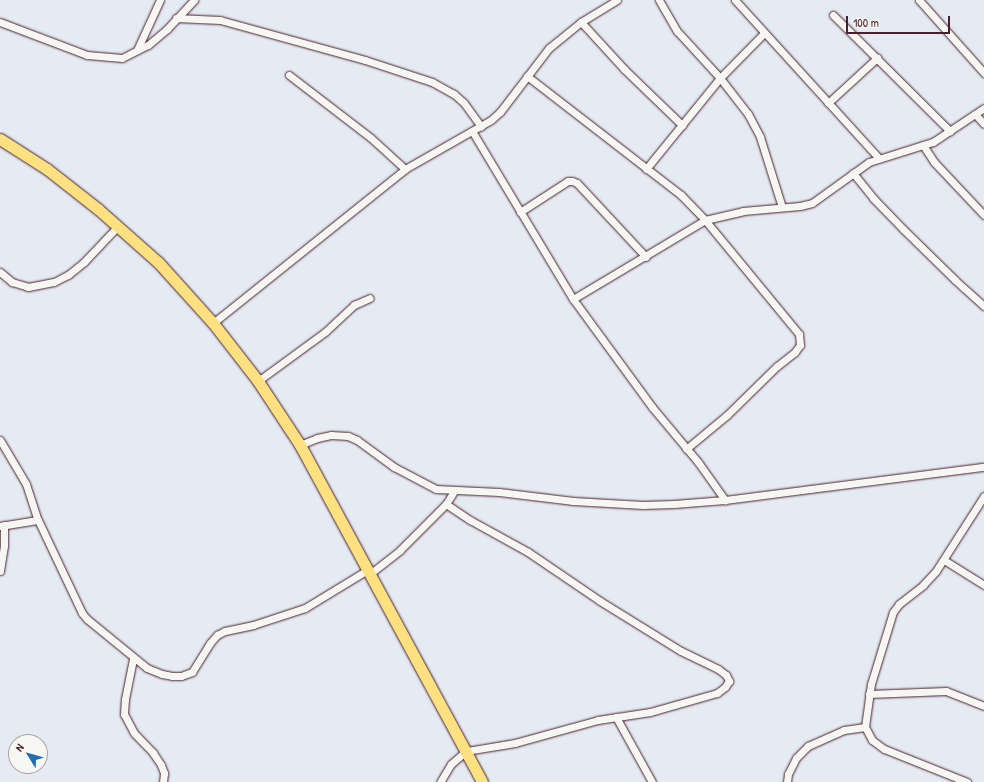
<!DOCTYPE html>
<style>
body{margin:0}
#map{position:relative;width:984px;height:782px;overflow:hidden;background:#e5ebf3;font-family:"Patrick Hand",sans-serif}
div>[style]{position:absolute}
.roads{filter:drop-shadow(0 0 1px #4a1f2b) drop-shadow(0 0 1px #4a1f2b)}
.street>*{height:7px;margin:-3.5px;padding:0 3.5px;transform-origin:3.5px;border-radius:3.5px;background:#f6f6f2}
.primary>*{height:11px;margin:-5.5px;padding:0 5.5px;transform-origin:5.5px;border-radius:5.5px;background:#fde080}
span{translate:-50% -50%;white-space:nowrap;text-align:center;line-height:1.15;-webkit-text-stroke:3.5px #f6f6f2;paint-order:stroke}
.north{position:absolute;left:8px;top:734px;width:40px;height:40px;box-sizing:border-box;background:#f6f6f2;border:1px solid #b1a0a2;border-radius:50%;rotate:307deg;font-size:11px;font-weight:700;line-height:16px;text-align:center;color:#4a1f2b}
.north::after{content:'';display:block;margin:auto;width:14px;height:18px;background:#1f6fb2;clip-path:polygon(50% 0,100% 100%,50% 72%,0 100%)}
.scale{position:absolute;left:846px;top:16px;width:104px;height:18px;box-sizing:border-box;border:2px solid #4a1f2b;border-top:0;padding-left:5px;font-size:12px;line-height:14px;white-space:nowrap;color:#4a1f2b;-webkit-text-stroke:3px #f6f6f2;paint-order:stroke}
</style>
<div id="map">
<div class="roads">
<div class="street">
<i style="left:659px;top:0;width:36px;rotate:60deg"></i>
<i style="left:677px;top:31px;width:64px;rotate:47.5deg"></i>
<i style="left:720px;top:78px;width:46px;rotate:52.1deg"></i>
<i style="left:748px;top:114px;width:26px;rotate:62deg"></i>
<i style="left:760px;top:137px;width:73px;rotate:72.6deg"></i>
<i style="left:735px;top:0;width:214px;rotate:47.7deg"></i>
<i style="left:919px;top:0;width:98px;rotate:48.3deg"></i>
<i style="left:833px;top:15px;width:165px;rotate:44.8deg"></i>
<i style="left:176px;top:18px;width:44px;rotate:2.6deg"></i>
<i style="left:220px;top:20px;width:150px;rotate:15.4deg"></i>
<i style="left:365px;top:60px;width:71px;rotate:18.2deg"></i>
<i style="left:432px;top:82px;width:25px;rotate:29deg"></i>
<i style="left:454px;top:94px;width:13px;rotate:42deg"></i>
<i style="left:464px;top:103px;width:29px;rotate:54deg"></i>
<i style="left:0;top:22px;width:93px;rotate:20.8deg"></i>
<i style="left:87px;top:55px;width:35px;rotate:5deg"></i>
<i style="left:122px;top:58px;width:29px;rotate:-27deg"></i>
<i style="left:148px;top:45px;width:25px;rotate:-40deg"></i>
<i style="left:167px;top:29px;width:40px;rotate:-47deg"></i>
<i style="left:581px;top:22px;width:64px;rotate:47.5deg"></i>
<i style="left:624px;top:69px;width:81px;rotate:44deg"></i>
<i style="left:137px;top:50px;width:55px;rotate:-65.3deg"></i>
<i style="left:289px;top:75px;width:103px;rotate:37.5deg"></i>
<i style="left:371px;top:138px;width:46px;rotate:42.4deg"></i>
<i style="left:527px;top:76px;width:195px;rotate:37.7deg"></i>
<i style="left:681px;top:195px;width:35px;rotate:46deg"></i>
<i style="left:705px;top:220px;width:148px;rotate:50.5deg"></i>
<i style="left:799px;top:334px;width:11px;rotate:85deg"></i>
<i style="left:800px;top:345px;width:9px;rotate:126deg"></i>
<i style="left:795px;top:352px;width:23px;rotate:142deg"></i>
<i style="left:777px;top:366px;width:70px;rotate:135.6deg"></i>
<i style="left:727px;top:415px;width:53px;rotate:140.3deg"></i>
<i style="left:828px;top:103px;width:67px;rotate:-42.6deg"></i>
<i style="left:975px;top:114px;width:13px;rotate:48deg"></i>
<i style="left:472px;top:131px;width:196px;rotate:59deg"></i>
<i style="left:573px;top:299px;width:134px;rotate:53.8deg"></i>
<i style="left:652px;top:407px;width:72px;rotate:50.1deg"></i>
<i style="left:698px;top:462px;width:47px;rotate:54.6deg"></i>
<i style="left:923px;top:145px;width:20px;rotate:57deg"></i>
<i style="left:934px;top:162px;width:73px;rotate:46.7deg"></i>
<i style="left:646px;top:169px;width:117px;rotate:-50.9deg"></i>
<i style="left:720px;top:78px;width:63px;rotate:-45.6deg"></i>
<i style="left:853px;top:173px;width:32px;rotate:51deg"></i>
<i style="left:873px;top:198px;width:43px;rotate:45.9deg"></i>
<i style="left:903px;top:229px;width:73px;rotate:44.4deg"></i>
<i style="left:955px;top:280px;width:39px;rotate:42deg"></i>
<i style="left:520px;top:212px;width:57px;rotate:-32.9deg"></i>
<i style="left:568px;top:181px;width:4px"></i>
<i style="left:572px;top:181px;width:5px;rotate:22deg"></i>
<i style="left:577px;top:183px;width:101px;rotate:47deg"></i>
<i style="left:0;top:272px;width:16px;rotate:40deg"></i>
<i style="left:12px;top:282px;width:17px;rotate:17deg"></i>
<i style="left:28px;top:287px;width:26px;rotate:-11deg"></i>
<i style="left:54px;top:282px;width:16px;rotate:-27deg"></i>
<i style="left:68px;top:275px;width:21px;rotate:-39deg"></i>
<i style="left:84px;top:262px;width:50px;rotate:-46.6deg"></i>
<i style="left:573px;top:299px;width:154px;rotate:-30.9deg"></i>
<i style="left:705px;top:220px;width:39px;rotate:-13deg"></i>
<i style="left:743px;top:211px;width:57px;rotate:-5deg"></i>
<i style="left:800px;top:206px;width:12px;rotate:-14deg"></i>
<i style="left:812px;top:203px;width:70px;rotate:-35.7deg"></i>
<i style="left:869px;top:162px;width:67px;rotate:-17.4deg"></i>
<i style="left:933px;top:142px;width:61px;rotate:-33.7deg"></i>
<i style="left:213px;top:323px;width:246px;rotate:-38.7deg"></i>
<i style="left:405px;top:169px;width:99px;rotate:-29.7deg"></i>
<i style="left:491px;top:120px;width:12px;rotate:-42deg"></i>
<i style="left:500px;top:112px;width:81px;rotate:-52.6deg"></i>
<i style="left:549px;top:48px;width:41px;rotate:-39.1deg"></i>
<i style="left:581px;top:22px;width:42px;rotate:-31.4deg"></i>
<i style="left:258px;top:381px;width:83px;rotate:-36.2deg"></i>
<i style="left:325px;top:332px;width:40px;rotate:-43deg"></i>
<i style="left:354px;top:305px;width:17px;rotate:-24deg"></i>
<i style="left:0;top:440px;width:51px;rotate:59.4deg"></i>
<i style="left:26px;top:484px;width:38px;rotate:72deg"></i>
<i style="left:300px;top:445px;width:18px;rotate:-22deg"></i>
<i style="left:317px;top:438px;width:14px;rotate:-12deg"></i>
<i style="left:331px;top:435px;width:17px;rotate:3deg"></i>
<i style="left:348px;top:436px;width:10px;rotate:24deg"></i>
<i style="left:357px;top:440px;width:46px;rotate:36.1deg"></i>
<i style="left:394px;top:467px;width:47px;rotate:27.6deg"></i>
<i style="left:436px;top:489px;width:63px;rotate:2.7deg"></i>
<i style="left:499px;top:492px;width:75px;rotate:6.9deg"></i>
<i style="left:573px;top:501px;width:70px;rotate:3.3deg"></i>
<i style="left:643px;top:505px;width:31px;rotate:-2deg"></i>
<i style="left:674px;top:504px;width:51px;rotate:-4.5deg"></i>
<i style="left:725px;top:500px;width:261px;rotate:-7.3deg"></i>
<i style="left:446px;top:504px;width:15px;rotate:-58deg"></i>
<i style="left:0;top:526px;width:38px;rotate:-9deg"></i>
<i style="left:38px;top:520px;width:103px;rotate:64.7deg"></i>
<i style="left:82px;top:613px;width:8px;rotate:50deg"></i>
<i style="left:87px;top:619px;width:77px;rotate:39.2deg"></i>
<i style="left:147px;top:668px;width:16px;rotate:22deg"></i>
<i style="left:162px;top:674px;width:10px;rotate:11deg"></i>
<i style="left:172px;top:676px;width:9px"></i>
<i style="left:181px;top:676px;width:12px;rotate:-20deg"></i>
<i style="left:192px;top:672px;width:34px;rotate:-58deg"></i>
<i style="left:210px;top:643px;width:11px;rotate:-49deg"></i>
<i style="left:217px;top:635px;width:9px;rotate:-27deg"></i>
<i style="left:225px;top:631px;width:29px;rotate:-12deg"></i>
<i style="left:253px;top:625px;width:55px;rotate:-18.1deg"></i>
<i style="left:305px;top:608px;width:75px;rotate:-31.4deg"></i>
<i style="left:944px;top:560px;width:47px;rotate:32deg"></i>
<i style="left:0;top:571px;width:25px;rotate:-81deg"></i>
<i style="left:4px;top:546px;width:21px;rotate:-90deg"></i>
<i style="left:371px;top:573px;width:37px;rotate:-38deg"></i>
<i style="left:400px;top:550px;width:65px;rotate:-45deg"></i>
<i style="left:446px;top:504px;width:29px;rotate:34deg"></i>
<i style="left:470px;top:520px;width:66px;rotate:28.9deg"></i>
<i style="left:528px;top:552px;width:87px;rotate:34.2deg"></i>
<i style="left:600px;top:601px;width:95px;rotate:31.7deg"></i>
<i style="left:681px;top:651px;width:41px;rotate:25.9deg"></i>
<i style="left:718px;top:669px;width:10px;rotate:37deg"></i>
<i style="left:726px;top:675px;width:7px;rotate:63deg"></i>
<i style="left:729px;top:681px;width:7px;rotate:124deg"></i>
<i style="left:725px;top:687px;width:10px;rotate:143deg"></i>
<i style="left:717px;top:693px;width:70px;rotate:164.2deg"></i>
<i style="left:650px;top:712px;width:53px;rotate:171.3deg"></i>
<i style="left:598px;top:720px;width:86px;rotate:164.5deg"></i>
<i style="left:515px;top:743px;width:50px;rotate:170.7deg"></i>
<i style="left:466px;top:751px;width:20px;rotate:139deg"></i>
<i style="left:451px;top:764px;width:21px;rotate:121deg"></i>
<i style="left:133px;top:659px;width:41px;rotate:101.3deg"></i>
<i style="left:125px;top:699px;width:15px;rotate:94deg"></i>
<i style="left:124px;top:714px;width:21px;rotate:62deg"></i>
<i style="left:134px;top:733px;width:28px;rotate:46deg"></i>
<i style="left:153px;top:753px;width:14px;rotate:56deg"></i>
<i style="left:161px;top:765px;width:9px;rotate:69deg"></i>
<i style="left:164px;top:773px;width:9px;rotate:96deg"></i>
<i style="left:869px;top:694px;width:77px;rotate:-2.2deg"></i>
<i style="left:946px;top:691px;width:41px;rotate:21.5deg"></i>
<i style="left:616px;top:717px;width:74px;rotate:61deg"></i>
<i style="left:787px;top:782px;width:8px;rotate:-83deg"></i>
<i style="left:788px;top:774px;width:18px;rotate:-63deg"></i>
<i style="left:796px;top:758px;width:17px;rotate:-45deg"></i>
<i style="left:808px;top:746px;width:39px;rotate:-24deg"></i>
<i style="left:844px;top:730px;width:21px;rotate:-8deg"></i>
<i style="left:967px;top:782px;width:89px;rotate:-158.3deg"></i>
<i style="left:884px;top:749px;width:15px;rotate:-143deg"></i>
<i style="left:872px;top:740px;width:15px;rotate:-118deg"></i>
<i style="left:865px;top:727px;width:43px;rotate:-82.1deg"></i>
<i style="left:871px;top:684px;width:75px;rotate:-73deg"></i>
<i style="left:893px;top:612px;width:10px;rotate:-53deg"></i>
<i style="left:899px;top:604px;width:31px;rotate:-38deg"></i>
<i style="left:923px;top:585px;width:19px;rotate:-47deg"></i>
<i style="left:936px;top:571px;width:89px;rotate:-57.4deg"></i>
</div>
<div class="primary">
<i style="left:0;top:139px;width:56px;rotate:32.6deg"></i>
<i style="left:47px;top:169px;width:65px;rotate:38.1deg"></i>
<i style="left:98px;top:209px;width:80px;rotate:41.5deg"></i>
<i style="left:158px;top:262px;width:82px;rotate:48deg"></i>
<i style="left:213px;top:323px;width:73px;rotate:52.2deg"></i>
<i style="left:258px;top:381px;width:77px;rotate:56.7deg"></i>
<i style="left:300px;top:445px;width:383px;rotate:61.6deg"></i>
</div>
</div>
<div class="north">N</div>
<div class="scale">100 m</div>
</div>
